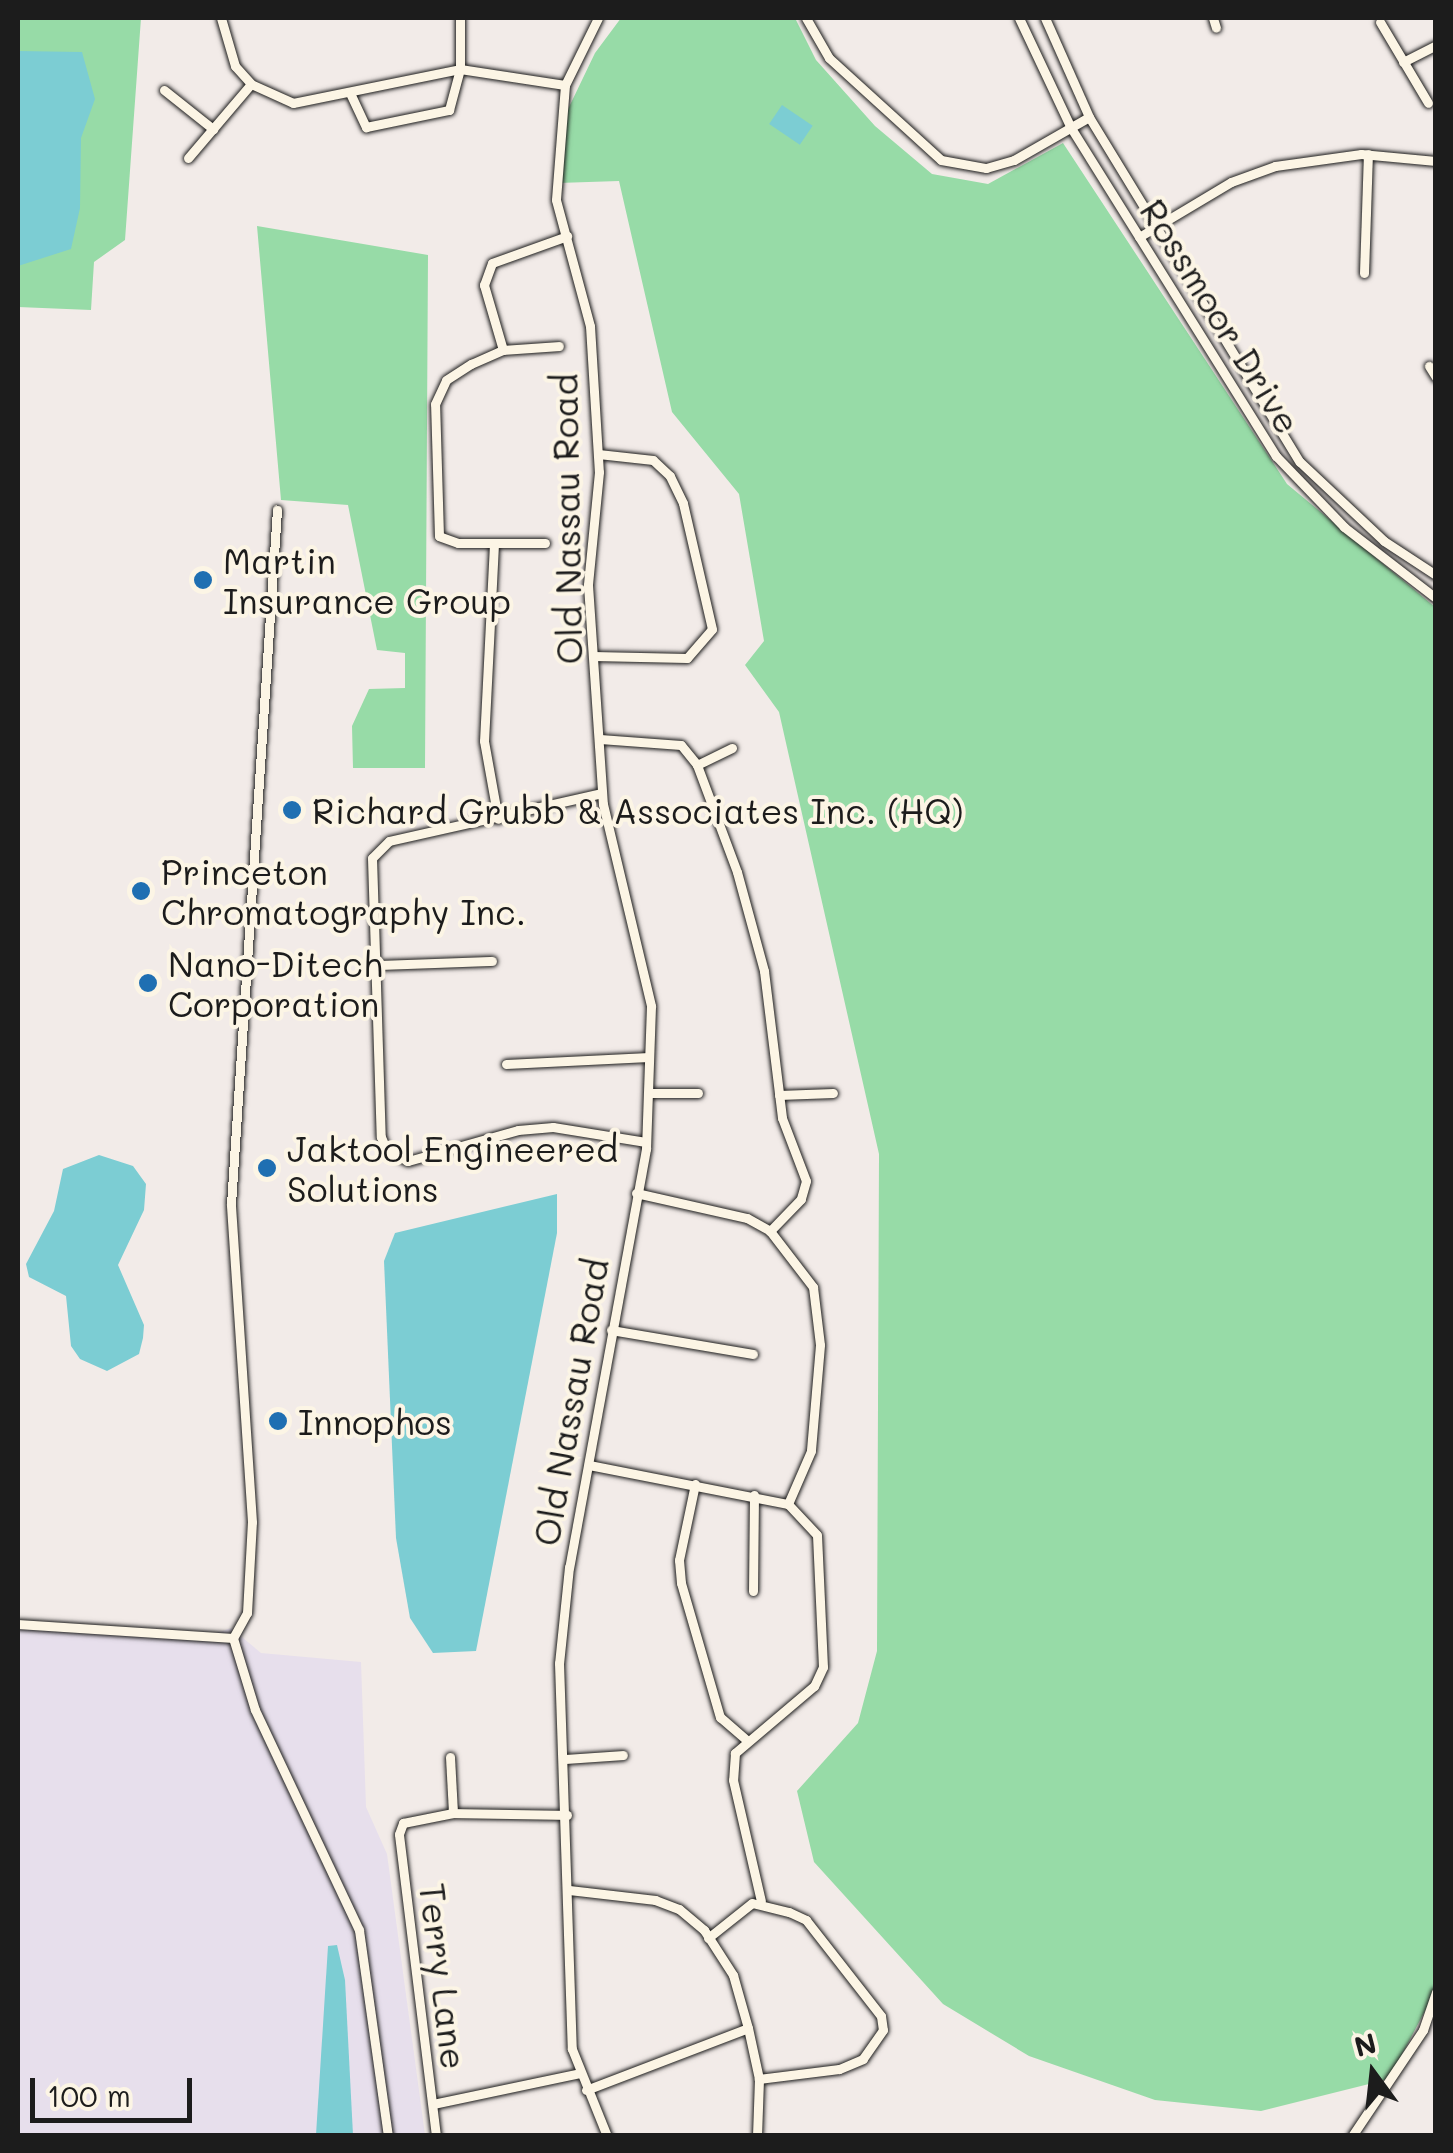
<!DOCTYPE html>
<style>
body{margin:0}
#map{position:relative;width:1453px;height:2153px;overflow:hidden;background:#f2ebe8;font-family:Mali,sans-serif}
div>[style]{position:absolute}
.built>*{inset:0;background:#e7dfec}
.green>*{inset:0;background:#97dba7}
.water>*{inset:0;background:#7ccdd3;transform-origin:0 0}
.roads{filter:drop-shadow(0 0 2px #1c1c1c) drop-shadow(0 0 2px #1c1c1c)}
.minor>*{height:9px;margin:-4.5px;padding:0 4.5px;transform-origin:4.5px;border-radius:4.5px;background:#fcf5e5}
.dots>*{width:28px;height:28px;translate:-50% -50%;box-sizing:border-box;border:5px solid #fcf5e5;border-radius:50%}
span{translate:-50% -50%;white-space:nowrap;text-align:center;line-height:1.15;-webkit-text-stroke:8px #fcf5e5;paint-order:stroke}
.street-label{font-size:35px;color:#1c1c1c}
.poi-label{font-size:35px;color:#1c1c1c}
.left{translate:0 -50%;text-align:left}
.frame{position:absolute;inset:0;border:20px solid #1c1c1c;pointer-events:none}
.north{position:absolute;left:1323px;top:2023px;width:100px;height:100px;-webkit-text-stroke:8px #fcf5e5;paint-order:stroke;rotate:345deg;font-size:28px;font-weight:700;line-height:40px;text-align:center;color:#1c1c1c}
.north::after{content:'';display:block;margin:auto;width:35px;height:45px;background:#1c1c1c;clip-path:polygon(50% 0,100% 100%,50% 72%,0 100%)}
.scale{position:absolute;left:30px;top:2078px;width:162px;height:45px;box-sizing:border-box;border:5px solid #1c1c1c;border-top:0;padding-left:12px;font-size:30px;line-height:35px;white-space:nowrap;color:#1c1c1c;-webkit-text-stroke:8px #fcf5e5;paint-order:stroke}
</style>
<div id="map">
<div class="built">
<i style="clip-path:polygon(18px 1625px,205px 1637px,231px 1628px,261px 1653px,361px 1662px,366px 1807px,387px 1854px,425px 2135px,18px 2135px)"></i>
</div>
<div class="green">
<i style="clip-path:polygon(18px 18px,141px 18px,125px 240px,94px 262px,91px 310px,18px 307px)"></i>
<i style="clip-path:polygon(621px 18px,795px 18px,816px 60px,875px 126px,932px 174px,988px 184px,1063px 143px,1287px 484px,1435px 607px,1436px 1990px,1389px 2079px,1261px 2111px,1155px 2100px,1029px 2056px,943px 2004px,814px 1862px,797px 1791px,858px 1723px,877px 1651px,879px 1154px,779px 712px,745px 665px,764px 641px,739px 494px,672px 412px,619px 181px,558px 183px,558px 130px,595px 53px)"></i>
<i style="clip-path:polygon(257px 226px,428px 255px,425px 768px,353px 768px,352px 726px,369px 689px,405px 688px,405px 653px,377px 650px,348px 505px,281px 500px)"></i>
</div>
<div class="water">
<i style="clip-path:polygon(18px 51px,82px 52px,95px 99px,81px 138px,80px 208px,71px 249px,18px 266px)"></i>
<i style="left:782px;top:105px;width:37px;height:23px;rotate:34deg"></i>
<i style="clip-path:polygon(99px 1155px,133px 1166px,146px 1184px,144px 1210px,118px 1265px,144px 1325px,143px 1338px,139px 1354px,107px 1371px,80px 1359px,71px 1346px,66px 1296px,29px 1277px,26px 1264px,54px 1211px,63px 1169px)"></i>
<i style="clip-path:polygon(557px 1194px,557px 1233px,476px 1651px,433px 1653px,410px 1618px,396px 1538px,384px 1261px,395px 1233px)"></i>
<i style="clip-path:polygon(337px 1945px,345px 1980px,353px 2135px,316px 2135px,328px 1946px)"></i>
</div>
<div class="roads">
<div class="minor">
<i style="left:221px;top:18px;width:50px;rotate:73.7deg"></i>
<i style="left:235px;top:66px;width:24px;rotate:48deg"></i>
<i style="left:251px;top:84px;width:46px;rotate:24.3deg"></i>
<i style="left:293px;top:103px;width:170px;rotate:-11.5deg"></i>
<i style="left:460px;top:69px;width:106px;rotate:8.7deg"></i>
<i style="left:598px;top:18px;width:75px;rotate:116.2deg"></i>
<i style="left:565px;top:85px;width:115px;rotate:94.5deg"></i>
<i style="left:556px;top:200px;width:131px;rotate:74.9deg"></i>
<i style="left:590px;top:326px;width:146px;rotate:86.5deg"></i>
<i style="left:599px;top:472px;width:114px;rotate:95.6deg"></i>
<i style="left:588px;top:585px;width:220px;rotate:86.1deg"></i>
<i style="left:603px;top:804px;width:208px;rotate:76.6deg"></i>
<i style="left:651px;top:1006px;width:143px;rotate:92deg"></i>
<i style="left:646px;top:1149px;width:425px;rotate:100.4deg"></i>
<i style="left:569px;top:1567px;width:97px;rotate:95.9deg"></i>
<i style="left:559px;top:1663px;width:386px;rotate:88.1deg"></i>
<i style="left:572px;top:2049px;width:94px;rotate:68.1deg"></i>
<i style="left:806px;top:18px;width:46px;rotate:60.1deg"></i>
<i style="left:829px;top:58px;width:151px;rotate:42.3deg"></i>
<i style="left:941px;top:160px;width:46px;rotate:10.1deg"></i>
<i style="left:986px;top:168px;width:29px;rotate:-16deg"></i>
<i style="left:1014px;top:160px;width:86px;rotate:-29.8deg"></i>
<i style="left:1019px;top:18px;width:122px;rotate:64.7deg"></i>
<i style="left:1071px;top:128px;width:387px;rotate:58deg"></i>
<i style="left:1276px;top:456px;width:98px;rotate:46.2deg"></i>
<i style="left:1344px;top:527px;width:116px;rotate:37.7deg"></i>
<i style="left:1045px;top:18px;width:108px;rotate:66deg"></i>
<i style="left:1089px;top:117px;width:404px;rotate:58.6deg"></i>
<i style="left:1300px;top:462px;width:115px;rotate:43.2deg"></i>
<i style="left:1384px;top:541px;width:62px;rotate:33.2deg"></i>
<i style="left:1213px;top:18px;width:10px;rotate:73deg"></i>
<i style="left:1380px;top:22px;width:94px;rotate:59.3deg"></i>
<i style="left:1403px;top:62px;width:37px;rotate:-27deg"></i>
<i style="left:164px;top:90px;width:63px;rotate:38.5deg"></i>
<i style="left:350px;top:93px;width:38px;rotate:65deg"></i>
<i style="left:366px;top:127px;width:85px;rotate:-11.6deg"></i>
<i style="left:449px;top:110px;width:42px;rotate:-75deg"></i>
<i style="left:460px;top:69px;width:51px;rotate:-90deg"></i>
<i style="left:188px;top:158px;width:97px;rotate:-49.6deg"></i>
<i style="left:1139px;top:237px;width:107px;rotate:-30.9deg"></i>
<i style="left:1231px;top:182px;width:47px;rotate:-20deg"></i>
<i style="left:1275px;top:166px;width:87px;rotate:-7.9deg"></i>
<i style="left:1361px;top:154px;width:75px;rotate:5.3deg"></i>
<i style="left:1364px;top:273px;width:119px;rotate:-88.1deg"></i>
<i style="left:503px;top:350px;width:68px;rotate:-106.3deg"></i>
<i style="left:484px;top:285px;width:23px;rotate:-70deg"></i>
<i style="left:492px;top:263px;width:80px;rotate:-19.8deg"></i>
<i style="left:1429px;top:366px;width:13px;rotate:58deg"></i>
<i style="left:545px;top:543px;width:87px;rotate:180deg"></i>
<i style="left:458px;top:543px;width:20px;rotate:-160deg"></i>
<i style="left:439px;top:536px;width:132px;rotate:-91.7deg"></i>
<i style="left:435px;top:404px;width:26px;rotate:-65deg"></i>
<i style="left:446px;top:380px;width:30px;rotate:-33deg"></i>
<i style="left:471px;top:364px;width:35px;rotate:-24deg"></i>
<i style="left:503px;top:350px;width:56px;rotate:-4.1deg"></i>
<i style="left:494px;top:544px;width:197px;rotate:92.9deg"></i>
<i style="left:484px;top:741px;width:79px;rotate:79.8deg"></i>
<i style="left:593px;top:656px;width:94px;rotate:1.2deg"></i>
<i style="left:687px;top:658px;width:38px;rotate:-49deg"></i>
<i style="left:712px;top:629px;width:129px;rotate:-103deg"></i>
<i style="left:683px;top:503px;width:30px;rotate:-116deg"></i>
<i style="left:670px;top:476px;width:23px;rotate:-137deg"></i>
<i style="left:653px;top:460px;width:55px;rotate:-173.8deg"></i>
<i style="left:600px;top:739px;width:81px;rotate:4.2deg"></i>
<i style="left:681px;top:745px;width:26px;rotate:51deg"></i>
<i style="left:697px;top:765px;width:114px;rotate:69.5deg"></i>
<i style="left:737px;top:872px;width:103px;rotate:74.7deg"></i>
<i style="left:764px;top:971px;width:148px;rotate:83deg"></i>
<i style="left:782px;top:1118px;width:67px;rotate:69.1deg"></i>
<i style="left:806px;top:1181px;width:19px;rotate:106deg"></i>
<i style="left:801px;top:1199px;width:45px;rotate:134.1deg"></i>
<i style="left:697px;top:765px;width:39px;rotate:-26deg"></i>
<i style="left:602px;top:793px;width:218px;rotate:167.3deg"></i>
<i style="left:389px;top:841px;width:24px;rotate:135deg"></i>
<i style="left:372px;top:858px;width:279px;rotate:88.2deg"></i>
<i style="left:381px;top:1137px;width:15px;rotate:67deg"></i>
<i style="left:387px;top:1151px;width:23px;rotate:25deg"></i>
<i style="left:408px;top:1161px;width:114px;rotate:-15.7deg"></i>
<i style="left:518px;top:1130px;width:35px;rotate:-5deg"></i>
<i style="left:553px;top:1127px;width:94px;rotate:9.2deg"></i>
<i style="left:377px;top:965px;width:115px;rotate:-2deg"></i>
<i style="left:506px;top:1064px;width:143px;rotate:-2.8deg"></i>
<i style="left:650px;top:1093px;width:48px"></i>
<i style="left:779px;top:1095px;width:54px;rotate:-2.1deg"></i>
<i style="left:636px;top:1193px;width:114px;rotate:12.7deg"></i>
<i style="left:747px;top:1218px;width:26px;rotate:29deg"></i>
<i style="left:770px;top:1231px;width:71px;rotate:52.5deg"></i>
<i style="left:813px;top:1287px;width:58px;rotate:83.1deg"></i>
<i style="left:820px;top:1345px;width:106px;rotate:94.9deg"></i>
<i style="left:811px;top:1451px;width:58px;rotate:113.5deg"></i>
<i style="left:611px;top:1330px;width:144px;rotate:9.6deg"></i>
<i style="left:589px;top:1465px;width:203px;rotate:11.1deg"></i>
<i style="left:788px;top:1504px;width:42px;rotate:46.9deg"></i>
<i style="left:817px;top:1535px;width:132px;rotate:87.4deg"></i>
<i style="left:823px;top:1667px;width:21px;rotate:115deg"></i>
<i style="left:814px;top:1686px;width:104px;rotate:139.7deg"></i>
<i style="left:735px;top:1753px;width:27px;rotate:94deg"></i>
<i style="left:733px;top:1780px;width:124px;rotate:77deg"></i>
<i style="left:695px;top:1484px;width:78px;rotate:101.9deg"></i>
<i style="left:679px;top:1560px;width:23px;rotate:85deg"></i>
<i style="left:681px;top:1583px;width:140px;rotate:73.8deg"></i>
<i style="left:720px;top:1717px;width:35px;rotate:41deg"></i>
<i style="left:753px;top:1591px;width:96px;rotate:-89.4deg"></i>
<i style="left:18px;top:1624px;width:215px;rotate:3.7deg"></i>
<i style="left:233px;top:1638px;width:75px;rotate:73deg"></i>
<i style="left:255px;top:1710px;width:243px;rotate:64.7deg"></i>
<i style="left:359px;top:1930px;width:208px;rotate:82deg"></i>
<i style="left:233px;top:1638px;width:29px;rotate:-61deg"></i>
<i style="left:247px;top:1613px;width:91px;rotate:-86.9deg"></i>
<i style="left:252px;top:1522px;width:319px;rotate:-93.8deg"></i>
<i style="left:231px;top:1204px;width:696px;rotate:-86.21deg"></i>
<i style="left:450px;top:1757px;width:56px;rotate:86.9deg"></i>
<i style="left:566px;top:1759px;width:57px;rotate:-4deg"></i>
<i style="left:569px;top:1890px;width:87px;rotate:6.6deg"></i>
<i style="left:655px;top:1900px;width:26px;rotate:21deg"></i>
<i style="left:679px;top:1909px;width:33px;rotate:40deg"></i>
<i style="left:704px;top:1930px;width:54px;rotate:57.2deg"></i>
<i style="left:733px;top:1975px;width:55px;rotate:74.2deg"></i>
<i style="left:748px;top:2028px;width:52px;rotate:77.8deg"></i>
<i style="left:759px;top:2079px;width:57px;rotate:92deg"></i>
<i style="left:708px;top:1938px;width:56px;rotate:-38.5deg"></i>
<i style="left:752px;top:1903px;width:38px;rotate:14deg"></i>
<i style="left:789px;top:1912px;width:19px;rotate:25deg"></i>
<i style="left:806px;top:1920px;width:122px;rotate:52deg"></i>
<i style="left:881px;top:2016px;width:14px;rotate:82deg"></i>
<i style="left:883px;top:2030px;width:35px;rotate:125deg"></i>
<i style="left:863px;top:2059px;width:26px;rotate:157deg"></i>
<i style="left:839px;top:2069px;width:81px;rotate:172.9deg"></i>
<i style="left:586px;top:2090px;width:173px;rotate:-20.9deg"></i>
<i style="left:433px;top:2104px;width:150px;rotate:-11.9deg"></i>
<i style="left:436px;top:2136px;width:304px;rotate:-97deg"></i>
<i style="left:399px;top:1834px;width:12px;rotate:-70deg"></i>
<i style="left:403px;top:1823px;width:51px;rotate:-11.3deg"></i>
<i style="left:453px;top:1813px;width:114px;rotate:1deg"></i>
<i style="left:1352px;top:2136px;width:128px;rotate:-56.2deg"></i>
<i style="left:1423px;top:2030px;width:40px;rotate:-71.1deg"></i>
</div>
</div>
<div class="dots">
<i style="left:203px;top:580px;background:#1f6fb2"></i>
<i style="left:292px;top:810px;background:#1f6fb2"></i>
<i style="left:141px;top:891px;background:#1f6fb2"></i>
<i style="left:148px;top:983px;background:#1f6fb2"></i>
<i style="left:267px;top:1168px;background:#1f6fb2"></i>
<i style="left:278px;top:1421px;background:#1f6fb2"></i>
</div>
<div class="street-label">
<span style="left:1221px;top:316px;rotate:58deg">Rossmoor Drive</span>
<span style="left:566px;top:519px;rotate:-91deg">Old Nassau Road</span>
<span style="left:570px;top:1402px;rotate:-80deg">Old Nassau Road</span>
<span style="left:444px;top:1976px;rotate:83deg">Terry Lane</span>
</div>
<div class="poi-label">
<span class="left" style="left:223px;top:580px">Martin<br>Insurance Group</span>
<span class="left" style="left:312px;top:810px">Richard Grubb &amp; Associates Inc. (HQ)</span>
<span class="left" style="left:161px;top:891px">Princeton<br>Chromatography Inc.</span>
<span class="left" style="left:168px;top:983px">Nano-Ditech<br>Corporation</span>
<span class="left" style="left:287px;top:1168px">Jaktool Engineered<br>Solutions</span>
<span class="left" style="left:298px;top:1421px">Innophos</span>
</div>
<div class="frame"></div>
<div class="north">N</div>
<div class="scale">100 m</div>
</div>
